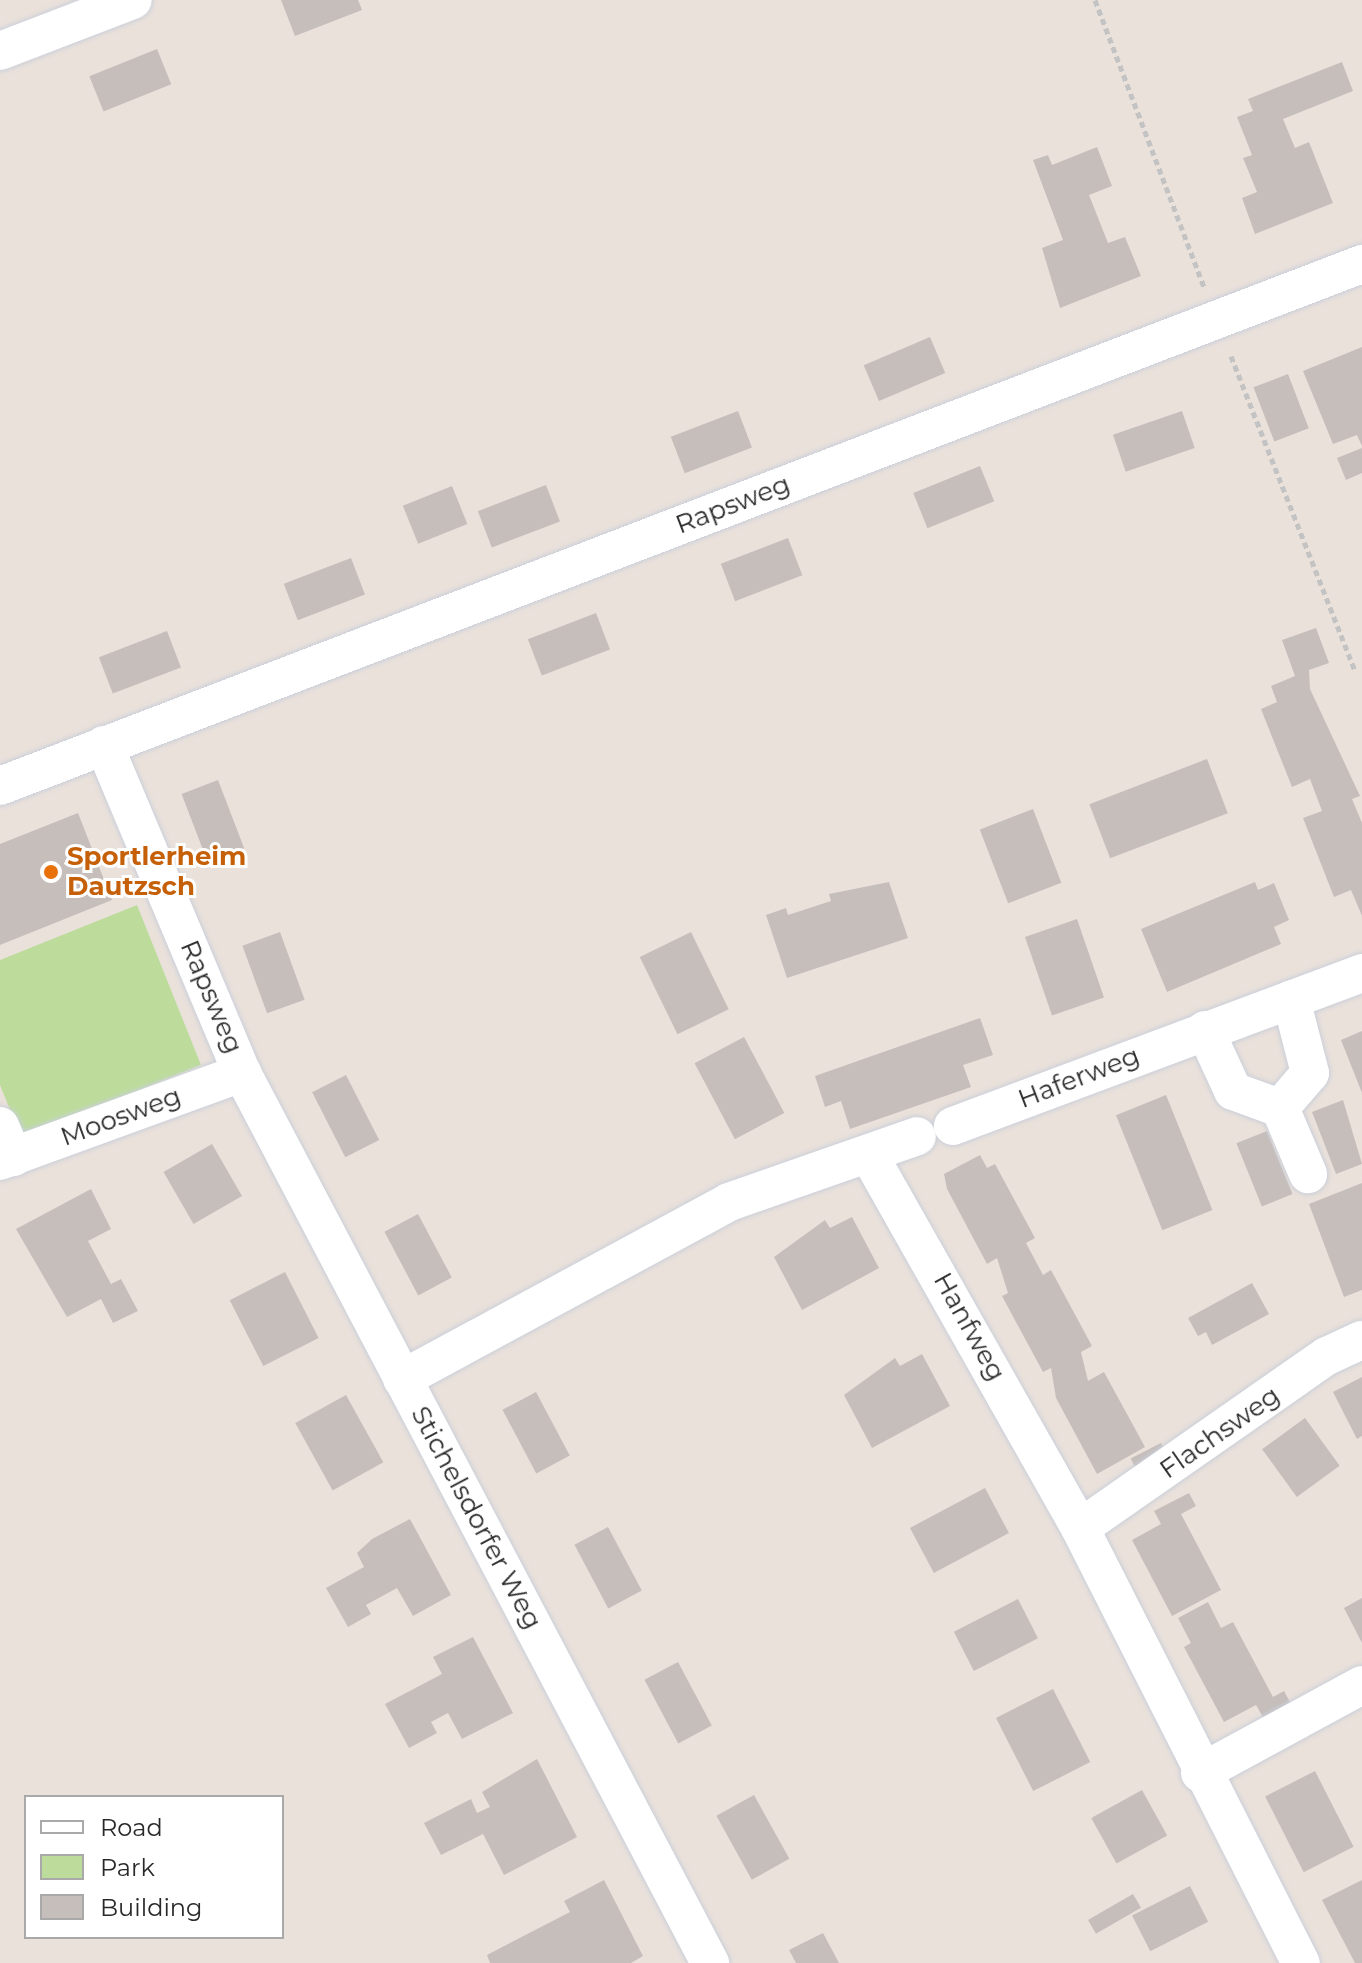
<!DOCTYPE html>
<style>
body{margin:0}
#map{position:relative;width:1362px;height:1963px;overflow:hidden;background:#eae1db;font-family:Montserrat,sans-serif}
div>[style]{position:absolute}
.green>*{inset:0;background:#bddc9c}
.building>*{inset:0;background:#c5bebb;transform-origin:0 0}
.path>*{height:5px;margin-top:-2.5px;transform-origin:0;background:repeating-linear-gradient(90deg,#c3c3c3 0 6px,transparent 0 10px)}
.roads{filter:drop-shadow(0 0 2px #cacfd9) drop-shadow(0 0 2px #cacfd9)}
.minor>*{height:38px;margin:-19px;padding:0 19px;transform-origin:19px;border-radius:19px;background:#fff}
.dots>*{width:22px;height:22px;translate:-50% -50%;box-sizing:border-box;border:4px solid #fff;border-radius:50%}
span{translate:-50% -50%;white-space:nowrap;text-align:center;line-height:1.15;-webkit-text-stroke:6px #fff;paint-order:stroke}
.street-label{font-size:26px;color:#292929}
.food-label{font-size:26px;color:#c56008;font-weight:700}
.left{translate:0 -50%;text-align:left}
.legend{position:absolute;left:24px;top:1795px;width:260px;height:144px;box-sizing:border-box;background:#fff;border:2px solid #a9a9a9;margin:0;padding:10px 14px;list-style:none;font-size:24px;color:#292929}
.legend li{display:flex;align-items:center;gap:16px;height:40px}
.legend b{width:40px;border:2px solid #a9a9a9}
</style>
<div id="map">
<div class="green">
<i style="clip-path:polygon(137px 905px,201px 1065px,21px 1137px,0 1085px,0 960px)"></i>
</div>
<div class="building">
<i style="clip-path:polygon(281px 0,358px 0,362px 10px,295px 36px)"></i>
<i style="left:157px;top:49px;width:38px;height:73px;rotate:68deg"></i>
<i style="clip-path:polygon(1342px 62px,1353px 91px,1283px 119px,1295px 148px,1309px 142px,1333px 203px,1255px 234px,1242px 198px,1257px 192px,1243px 158px,1252px 155px,1237px 117px,1253px 111px,1248px 99px)"></i>
<i style="clip-path:polygon(1097px 147px,1112px 186px,1089px 195px,1108px 243px,1125px 237px,1141px 276px,1060px 308px,1042px 248px,1063px 240px,1033px 160px,1048px 155px,1052px 165px)"></i>
<i style="left:930px;top:337px;width:39px;height:72px;rotate:67deg"></i>
<i style="clip-path:polygon(1362px 347px,1362px 446px,1357px 435px,1333px 444px,1303px 371px)"></i>
<i style="left:1288px;top:374px;width:58px;height:37px;rotate:69deg"></i>
<i style="left:738px;top:411px;width:39px;height:72px;rotate:69deg"></i>
<i style="left:1182px;top:411px;width:39px;height:73px;rotate:71deg"></i>
<i style="clip-path:polygon(1362px 448px,1362px 473px,1346px 480px,1337px 458px)"></i>
<i style="left:980px;top:466px;width:38px;height:72px;rotate:68deg"></i>
<i style="left:546px;top:485px;width:39px;height:73px;rotate:69deg"></i>
<i style="left:452px;top:486px;width:41px;height:53px;rotate:68deg"></i>
<i style="left:788px;top:538px;width:40px;height:72px;rotate:69deg"></i>
<i style="left:351px;top:558px;width:39px;height:72px;rotate:69deg"></i>
<i style="left:596px;top:613px;width:39px;height:73px;rotate:69deg"></i>
<i style="clip-path:polygon(1316px 628px,1329px 663px,1309px 670px,1310px 689px,1360px 796px,1352px 799px,1362px 823px,1362px 916px,1351px 890px,1334px 897px,1303px 818px,1322px 811px,1310px 779px,1292px 787px,1261px 709px,1277px 702px,1271px 686px,1295px 676px,1282px 640px)"></i>
<i style="left:167px;top:631px;width:39px;height:73px;rotate:69deg"></i>
<i style="left:1207px;top:759px;width:58px;height:126px;rotate:69deg"></i>
<i style="left:218px;top:780px;width:73px;height:39px;rotate:69deg"></i>
<i style="left:1033px;top:809px;width:79px;height:57px;rotate:69deg"></i>
<i style="clip-path:polygon(78px 813px,112px 900px,0 945px,0 844px)"></i>
<i style="clip-path:polygon(889px 882px,908px 938px,787px 978px,766px 915px,786px 908px,788px 915px,831px 901px,829px 894px)"></i>
<i style="clip-path:polygon(1255px 882px,1258px 890px,1274px 883px,1289px 920px,1274px 927px,1281px 944px,1167px 992px,1141px 929px)"></i>
<i style="left:1077px;top:919px;width:83px;height:55px;rotate:71deg"></i>
<i style="left:280px;top:932px;width:72px;height:40px;rotate:70deg"></i>
<i style="left:691px;top:932px;width:86px;height:57px;rotate:64deg"></i>
<i style="clip-path:polygon(980px 1018px,993px 1055px,963px 1065px,971px 1087px,850px 1129px,841px 1101px,825px 1107px,815px 1076px)"></i>
<i style="clip-path:polygon(1362px 1031px,1362px 1093px,1341px 1040px)"></i>
<i style="left:744px;top:1037px;width:86px;height:56px;rotate:62deg"></i>
<i style="left:346px;top:1075px;width:73px;height:38px;rotate:63deg"></i>
<i style="left:1166px;top:1095px;width:124px;height:54px;rotate:68deg"></i>
<i style="clip-path:polygon(1343px 1100px,1362px 1164px,1336px 1174px,1312px 1112px)"></i>
<i style="left:1267px;top:1131px;width:68px;height:33px;rotate:68deg"></i>
<i style="left:212px;top:1144px;width:60px;height:56px;rotate:60deg"></i>
<i style="clip-path:polygon(980px 1155px,987px 1168px,995px 1164px,1035px 1238px,1026px 1243px,1043px 1275px,1051px 1270px,1092px 1346px,1081px 1352px,1088px 1381px,1104px 1372px,1145px 1447px,1097px 1474px,1056px 1398px,1051px 1368px,1043px 1372px,1002px 1296px,1008px 1293px,997px 1258px,987px 1264px,947px 1189px,944px 1174px)"></i>
<i style="clip-path:polygon(1362px 1183px,1362px 1290px,1344px 1297px,1309px 1204px)"></i>
<i style="clip-path:polygon(91px 1189px,111px 1229px,88px 1241px,111px 1284px,121px 1279px,138px 1311px,113px 1323px,101px 1299px,67px 1317px,16px 1229px)"></i>
<i style="left:418px;top:1214px;width:72px;height:38px;rotate:62deg"></i>
<i style="clip-path:polygon(852px 1217px,879px 1268px,802px 1310px,774px 1257px,825px 1220px,830px 1228px)"></i>
<i style="left:285px;top:1272px;width:74px;height:62px;rotate:63deg"></i>
<i style="clip-path:polygon(1252px 1283px,1269px 1314px,1212px 1345px,1206px 1332px,1198px 1336px,1188px 1318px)"></i>
<i style="clip-path:polygon(922px 1354px,950px 1406px,872px 1448px,844px 1395px,895px 1358px,900px 1366px)"></i>
<i style="clip-path:polygon(1362px 1377px,1362px 1436px,1357px 1439px,1333px 1392px)"></i>
<i style="left:536px;top:1392px;width:72px;height:38px;rotate:62deg"></i>
<i style="left:346px;top:1395px;width:77px;height:58px;rotate:61deg"></i>
<i style="left:1305px;top:1418px;width:59px;height:53px;rotate:54deg"></i>
<i style="left:1161px;top:1443px;width:13px;height:34px;rotate:63deg"></i>
<i style="left:985px;top:1488px;width:51px;height:85px;rotate:62deg"></i>
<i style="clip-path:polygon(1189px 1493px,1196px 1506px,1181px 1514px,1221px 1590px,1172px 1616px,1132px 1540px,1161px 1524px,1154px 1511px)"></i>
<i style="clip-path:polygon(410px 1519px,451px 1595px,413px 1616px,397px 1588px,366px 1605px,371px 1614px,348px 1627px,326px 1588px,364px 1567px,357px 1553px,372px 1539px)"></i>
<i style="left:608px;top:1527px;width:72px;height:38px;rotate:62deg"></i>
<i style="clip-path:polygon(1362px 1598px,1362px 1643px,1344px 1608px)"></i>
<i style="left:1018px;top:1599px;width:44px;height:72px;rotate:63deg"></i>
<i style="clip-path:polygon(1208px 1602px,1221px 1628px,1233px 1622px,1273px 1697px,1284px 1691px,1291px 1704px,1264px 1719px,1256px 1705px,1224px 1722px,1184px 1647px,1191px 1643px,1178px 1618px)"></i>
<i style="clip-path:polygon(473px 1637px,513px 1713px,462px 1739px,448px 1713px,431px 1722px,437px 1733px,409px 1748px,385px 1704px,442px 1674px,433px 1657px)"></i>
<i style="left:678px;top:1662px;width:72px;height:38px;rotate:62deg"></i>
<i style="left:1053px;top:1689px;width:82px;height:64px;rotate:63deg"></i>
<i style="clip-path:polygon(537px 1759px,577px 1837px,504px 1875px,483px 1834px,441px 1855px,424px 1823px,471px 1799px,477px 1813px,490px 1807px,482px 1792px)"></i>
<i style="left:1315px;top:1771px;width:85px;height:56px;rotate:63deg"></i>
<i style="left:1142px;top:1790px;width:52px;height:58px;rotate:61deg"></i>
<i style="left:754px;top:1795px;width:73px;height:43px;rotate:61deg"></i>
<i style="clip-path:polygon(604px 1880px,643px 1956px,631px 1963px,490px 1963px,487px 1955px,570px 1912px,564px 1901px)"></i>
<i style="clip-path:polygon(1362px 1880px,1362px 1963px,1355px 1963px,1322px 1900px)"></i>
<i style="left:1190px;top:1886px;width:40px;height:65px;rotate:63deg"></i>
<i style="left:1133px;top:1894px;width:16px;height:52px;rotate:60deg"></i>
<i style="clip-path:polygon(823px 1933px,839px 1963px,796px 1963px,789px 1950px)"></i>
</div>
<div class="path">
<i style="left:1095px;top:0;width:307px;rotate:69.2deg"></i>
<i style="left:1231px;top:356px;width:339px;rotate:68.5deg"></i>
</div>
<div class="roads">
<div class="minor">
<i style="left:0;top:51px;width:142px;rotate:-21deg"></i>
<i style="left:104px;top:745px;width:356px;rotate:67.2deg"></i>
<i style="left:242px;top:1073px;width:1006px;rotate:62.26deg"></i>
<i style="left:0;top:786px;width:1459px;rotate:-20.97deg"></i>
<i style="left:1205px;top:1030px;width:67px;rotate:65.3deg"></i>
<i style="left:1233px;top:1091px;width:50px;rotate:19.9deg"></i>
<i style="left:1280px;top:1108px;width:46px;rotate:-49.4deg"></i>
<i style="left:1310px;top:1073px;width:76px;rotate:-104.4deg"></i>
<i style="left:1280px;top:1108px;width:72px;rotate:67deg"></i>
<i style="left:0;top:1126px;width:34px;rotate:67deg"></i>
<i style="left:953px;top:1126px;width:437px;rotate:-20.5deg"></i>
<i style="left:869px;top:1155px;width:429px;rotate:60.5deg"></i>
<i style="left:1080px;top:1528px;width:488px;rotate:63.1deg"></i>
<i style="left:0;top:1161px;width:258px;rotate:-20deg"></i>
<i style="left:402px;top:1379px;width:372px;rotate:-28.4deg"></i>
<i style="left:729px;top:1202px;width:199px;rotate:-19.3deg"></i>
<i style="left:1080px;top:1528px;width:301px;rotate:-34.9deg"></i>
<i style="left:1327px;top:1356px;width:38px;rotate:-25deg"></i>
<i style="left:1200px;top:1773px;width:184px;rotate:-28.5deg"></i>
</div>
</div>
<div class="dots">
<i style="left:51px;top:872px;background:#e8710a"></i>
</div>
<div class="street-label">
<span style="left:733px;top:505px;rotate:-21deg">Rapsweg</span>
<span style="left:211px;top:997px;rotate:67deg">Rapsweg</span>
<span style="left:1079px;top:1078px;rotate:-21deg">Haferweg</span>
<span style="left:121px;top:1117px;rotate:-20deg">Moosweg</span>
<span style="left:969px;top:1327px;rotate:61deg">Hanfweg</span>
<span style="left:1220px;top:1433px;rotate:-35deg">Flachsweg</span>
<span style="left:476px;top:1518px;rotate:62deg">Stichelsdorfer Weg</span>
</div>
<div class="food-label">
<span class="left" style="left:67px;top:872px">Sportlerheim<br>Dautzsch</span>
</div>
<ul class="legend">
<li><b style="height:10px;background:#fff"></b>Road</li>
<li><b style="height:22px;background:#bddc9c"></b>Park</li>
<li><b style="height:22px;background:#c5bebb"></b>Building</li>
</ul>
</div>
